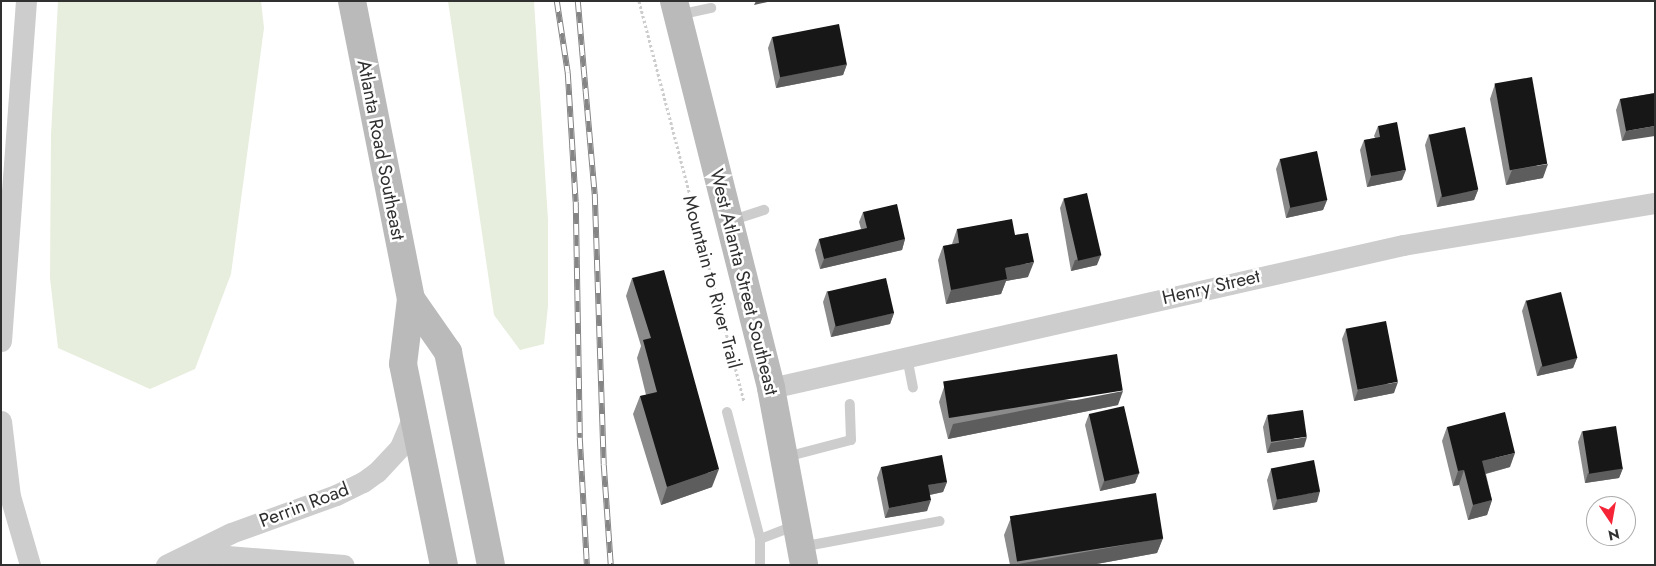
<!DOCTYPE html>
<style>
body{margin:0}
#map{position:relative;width:1656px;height:566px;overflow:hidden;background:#fff;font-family:Jost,sans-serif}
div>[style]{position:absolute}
.green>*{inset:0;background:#e7eedd}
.path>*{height:3px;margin-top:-1.5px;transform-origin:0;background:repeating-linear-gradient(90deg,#cdcdcd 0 2.5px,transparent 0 5px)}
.lane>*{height:10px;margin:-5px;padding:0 5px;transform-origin:5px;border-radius:5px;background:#cdcdcd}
.street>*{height:21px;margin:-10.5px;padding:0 10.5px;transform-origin:10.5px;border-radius:10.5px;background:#cdcdcd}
.secondary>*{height:28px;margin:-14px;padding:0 14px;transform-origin:14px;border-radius:14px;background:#bababa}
.rail>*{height:5.5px;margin-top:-2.75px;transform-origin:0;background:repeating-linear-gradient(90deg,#fff 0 11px,#858585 0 22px);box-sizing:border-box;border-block:1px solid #858585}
.wall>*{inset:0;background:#8b8b8b}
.shaded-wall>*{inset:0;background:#5d5d5d}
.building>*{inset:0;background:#171717;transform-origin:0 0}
span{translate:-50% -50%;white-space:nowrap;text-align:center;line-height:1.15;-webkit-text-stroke:5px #fff;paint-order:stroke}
.street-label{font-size:19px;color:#303030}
.frame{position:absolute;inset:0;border:2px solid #303030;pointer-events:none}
.north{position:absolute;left:1586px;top:496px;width:50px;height:50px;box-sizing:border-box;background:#fff;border:1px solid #acacac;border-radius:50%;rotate:168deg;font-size:14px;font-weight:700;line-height:20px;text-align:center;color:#303030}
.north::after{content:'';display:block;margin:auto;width:18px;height:22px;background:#f52537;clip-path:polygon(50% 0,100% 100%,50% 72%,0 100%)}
</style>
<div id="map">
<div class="green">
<i style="clip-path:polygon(58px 1px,261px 1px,264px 28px,231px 274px,195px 369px,150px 389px,58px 348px,50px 278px,51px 135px)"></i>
<i style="clip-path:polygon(448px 1px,534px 1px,548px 220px,548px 306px,544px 344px,520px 350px,494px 315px)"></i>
</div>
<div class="path">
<i style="left:639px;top:1px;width:415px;rotate:75.3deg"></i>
</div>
<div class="lane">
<i style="left:678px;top:15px;width:34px;rotate:-12deg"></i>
<i style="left:730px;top:221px;width:36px;rotate:-18deg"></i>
<i style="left:907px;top:357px;width:31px;rotate:79deg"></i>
<i style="left:727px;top:412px;width:131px;rotate:75.4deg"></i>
<i style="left:760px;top:539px;width:26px;rotate:90deg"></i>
<i style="left:786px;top:457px;width:67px;rotate:-14.7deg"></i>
<i style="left:851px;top:440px;width:36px;rotate:-92deg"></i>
<i style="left:760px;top:539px;width:39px;rotate:-21deg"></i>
<i style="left:801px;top:547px;width:141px;rotate:-10.6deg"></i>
</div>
<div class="street">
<i style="left:1px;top:341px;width:341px;rotate:-85.8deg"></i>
<i style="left:771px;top:388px;width:648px;rotate:-12.75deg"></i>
<i style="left:1403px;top:245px;width:255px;rotate:-9.5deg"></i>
<i style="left:1px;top:421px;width:76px;rotate:83.2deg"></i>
<i style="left:10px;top:496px;width:72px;rotate:73.8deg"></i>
<i style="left:182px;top:562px;width:45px;rotate:-7.6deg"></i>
<i style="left:227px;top:556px;width:117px;rotate:4.4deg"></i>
<i style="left:166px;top:565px;width:72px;rotate:-26.2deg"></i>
<i style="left:231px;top:533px;width:112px;rotate:-19.9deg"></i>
<i style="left:336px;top:495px;width:30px;rotate:-26deg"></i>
<i style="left:363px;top:482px;width:17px;rotate:-36deg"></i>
<i style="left:377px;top:472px;width:34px;rotate:-47deg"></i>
<i style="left:400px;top:447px;width:36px;rotate:-67deg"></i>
</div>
<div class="secondary">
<i style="left:352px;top:1px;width:304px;rotate:78.8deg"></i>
<i style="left:411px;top:299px;width:65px;rotate:97deg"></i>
<i style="left:403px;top:364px;width:205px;rotate:78.5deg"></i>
<i style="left:674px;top:1px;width:399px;rotate:75.9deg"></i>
<i style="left:771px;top:388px;width:180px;rotate:79.4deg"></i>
<i style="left:411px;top:299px;width:65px;rotate:55.1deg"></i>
<i style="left:448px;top:352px;width:217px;rotate:78.6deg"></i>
</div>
<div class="rail">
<i style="left:557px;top:1px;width:73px;rotate:81.3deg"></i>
<i style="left:568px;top:73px;width:129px;rotate:86.5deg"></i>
<i style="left:576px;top:202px;width:236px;rotate:89deg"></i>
<i style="left:580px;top:438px;width:127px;rotate:86.8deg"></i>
<i style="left:578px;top:1px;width:194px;rotate:85deg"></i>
<i style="left:595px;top:194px;width:271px;rotate:88.1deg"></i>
<i style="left:604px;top:465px;width:100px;rotate:86deg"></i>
</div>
<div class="wall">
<i style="clip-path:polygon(772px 37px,847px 64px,843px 75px,776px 88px,768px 48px)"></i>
<i style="clip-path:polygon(1495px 84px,1543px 178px,1506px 185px,1490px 99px)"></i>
<i style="clip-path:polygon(1655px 93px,1622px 141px,1616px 110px,1620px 99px)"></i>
<i style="clip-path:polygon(1378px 126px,1402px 180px,1367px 187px,1360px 150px,1364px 140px,1375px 138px,1374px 136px)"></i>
<i style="clip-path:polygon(1429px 134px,1478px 190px,1474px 200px,1437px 207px,1425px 145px)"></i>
<i style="clip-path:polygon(1280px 159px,1327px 200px,1323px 210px,1286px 218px,1276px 169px)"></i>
<i style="clip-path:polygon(1064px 198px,1097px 265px,1071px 271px,1060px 208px)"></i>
<i style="clip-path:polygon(863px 212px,905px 239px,902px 250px,820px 269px,815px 250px,819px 239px,861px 229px,859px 222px)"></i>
<i style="clip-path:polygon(957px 229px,1015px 235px,1028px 277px,1006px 281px,1001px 294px,946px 304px,938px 260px,943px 246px,952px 244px)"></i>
<i style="clip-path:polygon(632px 278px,712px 487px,661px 505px,633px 414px,640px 396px,646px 395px,637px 358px,641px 346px,626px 296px)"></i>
<i style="clip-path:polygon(827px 291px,894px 313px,890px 324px,831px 337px,823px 302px)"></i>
<i style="clip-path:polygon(1526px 300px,1577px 358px,1573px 368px,1537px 376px,1522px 311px)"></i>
<i style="clip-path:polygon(1346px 329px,1394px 393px,1354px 401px,1342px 339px)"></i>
<i style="clip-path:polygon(944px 387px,1118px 405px,948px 439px,939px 402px)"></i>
<i style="clip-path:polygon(1089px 414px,1139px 473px,1135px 483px,1100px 491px,1085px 425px)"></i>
<i style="clip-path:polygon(1267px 416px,1304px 447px,1267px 453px,1263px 427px)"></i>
<i style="clip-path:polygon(1447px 427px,1510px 467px,1486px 474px,1492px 500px,1487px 515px,1468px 520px,1459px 485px,1453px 486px,1442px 441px)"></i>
<i style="clip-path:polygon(1582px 431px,1623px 468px,1619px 478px,1585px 483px,1578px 442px)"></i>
<i style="clip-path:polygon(881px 467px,947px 482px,943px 492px,930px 495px,927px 511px,885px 518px,877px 478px)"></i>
<i style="clip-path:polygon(1271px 469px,1317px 502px,1273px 510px,1267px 480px)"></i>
<i style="clip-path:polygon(1010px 520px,1163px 538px,1157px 553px,1091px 565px,1010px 565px,1004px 535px)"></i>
</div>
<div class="shaded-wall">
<i style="clip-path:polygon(756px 1px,772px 1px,754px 5px)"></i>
<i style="clip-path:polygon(847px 64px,843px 75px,776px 88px,780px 77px)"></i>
<i style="clip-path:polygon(1655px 126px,1655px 136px,1622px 141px,1626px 131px)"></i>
<i style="clip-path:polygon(1548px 164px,1543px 178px,1506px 185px,1512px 170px)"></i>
<i style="clip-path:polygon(1406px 170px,1402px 180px,1367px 187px,1371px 176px)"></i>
<i style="clip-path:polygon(1478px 190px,1474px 200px,1437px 207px,1441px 196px)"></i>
<i style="clip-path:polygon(1327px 200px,1323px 210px,1286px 218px,1290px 207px)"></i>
<i style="clip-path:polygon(905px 239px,902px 250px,820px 269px,824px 259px)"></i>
<i style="clip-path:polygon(1101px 255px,1097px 265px,1071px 271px,1075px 260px)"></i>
<i style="clip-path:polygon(1034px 262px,1028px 277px,1006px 281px,1001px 294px,946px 304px,951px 290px,1005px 268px)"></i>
<i style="clip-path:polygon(894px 313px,890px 324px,831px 337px,835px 326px)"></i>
<i style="clip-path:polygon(1577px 358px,1573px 368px,1537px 376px,1541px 366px)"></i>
<i style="clip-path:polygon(1398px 382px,1394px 393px,1354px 401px,1358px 390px)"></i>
<i style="clip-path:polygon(1123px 391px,1118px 405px,948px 439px,953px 424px)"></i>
<i style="clip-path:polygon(1307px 437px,1304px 447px,1267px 453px,1271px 443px)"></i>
<i style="clip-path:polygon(1515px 453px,1510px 467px,1477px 476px,1482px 461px)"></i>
<i style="clip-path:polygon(1623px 468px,1619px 478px,1585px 483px,1588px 473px)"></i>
<i style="clip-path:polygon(719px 469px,712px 487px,661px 505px,667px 487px)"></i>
<i style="clip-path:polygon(1464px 470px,1459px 485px,1453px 486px,1458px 471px)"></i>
<i style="clip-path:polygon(1139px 473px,1135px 483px,1100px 491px,1104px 481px)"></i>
<i style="clip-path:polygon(947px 482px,943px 492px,924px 496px,928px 485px)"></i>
<i style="clip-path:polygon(1320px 491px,1317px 502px,1273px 510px,1277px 500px)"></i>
<i style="clip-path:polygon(931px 500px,927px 511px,885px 518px,889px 508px)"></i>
<i style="clip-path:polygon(1492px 500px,1487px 515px,1468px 520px,1473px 505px)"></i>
<i style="clip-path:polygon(1163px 538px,1157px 553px,1091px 565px,1018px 565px,1018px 564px)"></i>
</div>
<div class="building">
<i style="left:839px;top:24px;width:41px;height:68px;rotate:79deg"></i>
<i style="left:1532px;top:77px;width:88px;height:38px;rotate:80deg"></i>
<i style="clip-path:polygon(1655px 93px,1655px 126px,1626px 131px,1620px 99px)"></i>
<i style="clip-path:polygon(1397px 122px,1406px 170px,1371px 176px,1364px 140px,1380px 137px,1378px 126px)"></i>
<i style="left:1465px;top:127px;width:64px;height:37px;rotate:78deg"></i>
<i style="left:1317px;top:151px;width:50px;height:38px;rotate:78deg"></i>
<i style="left:1087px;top:193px;width:64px;height:24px;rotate:77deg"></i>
<i style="clip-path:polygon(897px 204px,905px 239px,824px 259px,819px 239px,867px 228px,863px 212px)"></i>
<i style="clip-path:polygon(1012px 219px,1015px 235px,1028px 233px,1034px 262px,1005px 268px,1007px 279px,951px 290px,943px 246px,959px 243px,957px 229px)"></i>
<i style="clip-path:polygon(664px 270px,719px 469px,667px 487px,640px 396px,657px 392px,643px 340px,651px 338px,632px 278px)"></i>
<i style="left:886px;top:278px;width:36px;height:60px;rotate:77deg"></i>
<i style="left:1561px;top:292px;width:68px;height:36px;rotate:76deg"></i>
<i style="left:1386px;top:321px;width:62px;height:41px;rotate:79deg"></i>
<i style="left:1117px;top:354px;width:37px;height:176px;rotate:81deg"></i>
<i style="left:1124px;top:406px;width:69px;height:36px;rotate:77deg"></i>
<i style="left:1303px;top:410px;width:27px;height:36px;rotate:82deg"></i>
<i style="clip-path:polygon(1505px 412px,1515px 453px,1482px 461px,1492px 500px,1473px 505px,1464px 470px,1458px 471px,1447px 427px)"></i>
<i style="left:1616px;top:426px;width:43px;height:34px;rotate:81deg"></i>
<i style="clip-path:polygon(942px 455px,947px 482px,928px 485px,931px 500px,889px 508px,881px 467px)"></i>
<i style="left:1314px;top:460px;width:32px;height:44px;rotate:79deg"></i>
<i style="left:1156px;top:493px;width:46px;height:148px;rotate:81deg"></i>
</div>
<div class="street-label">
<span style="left:381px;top:150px;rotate:79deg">Atlanta Road Southeast</span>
<span style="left:712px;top:282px;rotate:75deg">Mountain to River Trail</span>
<span style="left:744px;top:282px;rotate:76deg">West Atlanta Street Southeast</span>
<span style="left:1211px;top:287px;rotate:-13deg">Henry Street</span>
<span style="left:304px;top:505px;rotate:-21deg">Perrin Road</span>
</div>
<div class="frame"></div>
<div class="north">N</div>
</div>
